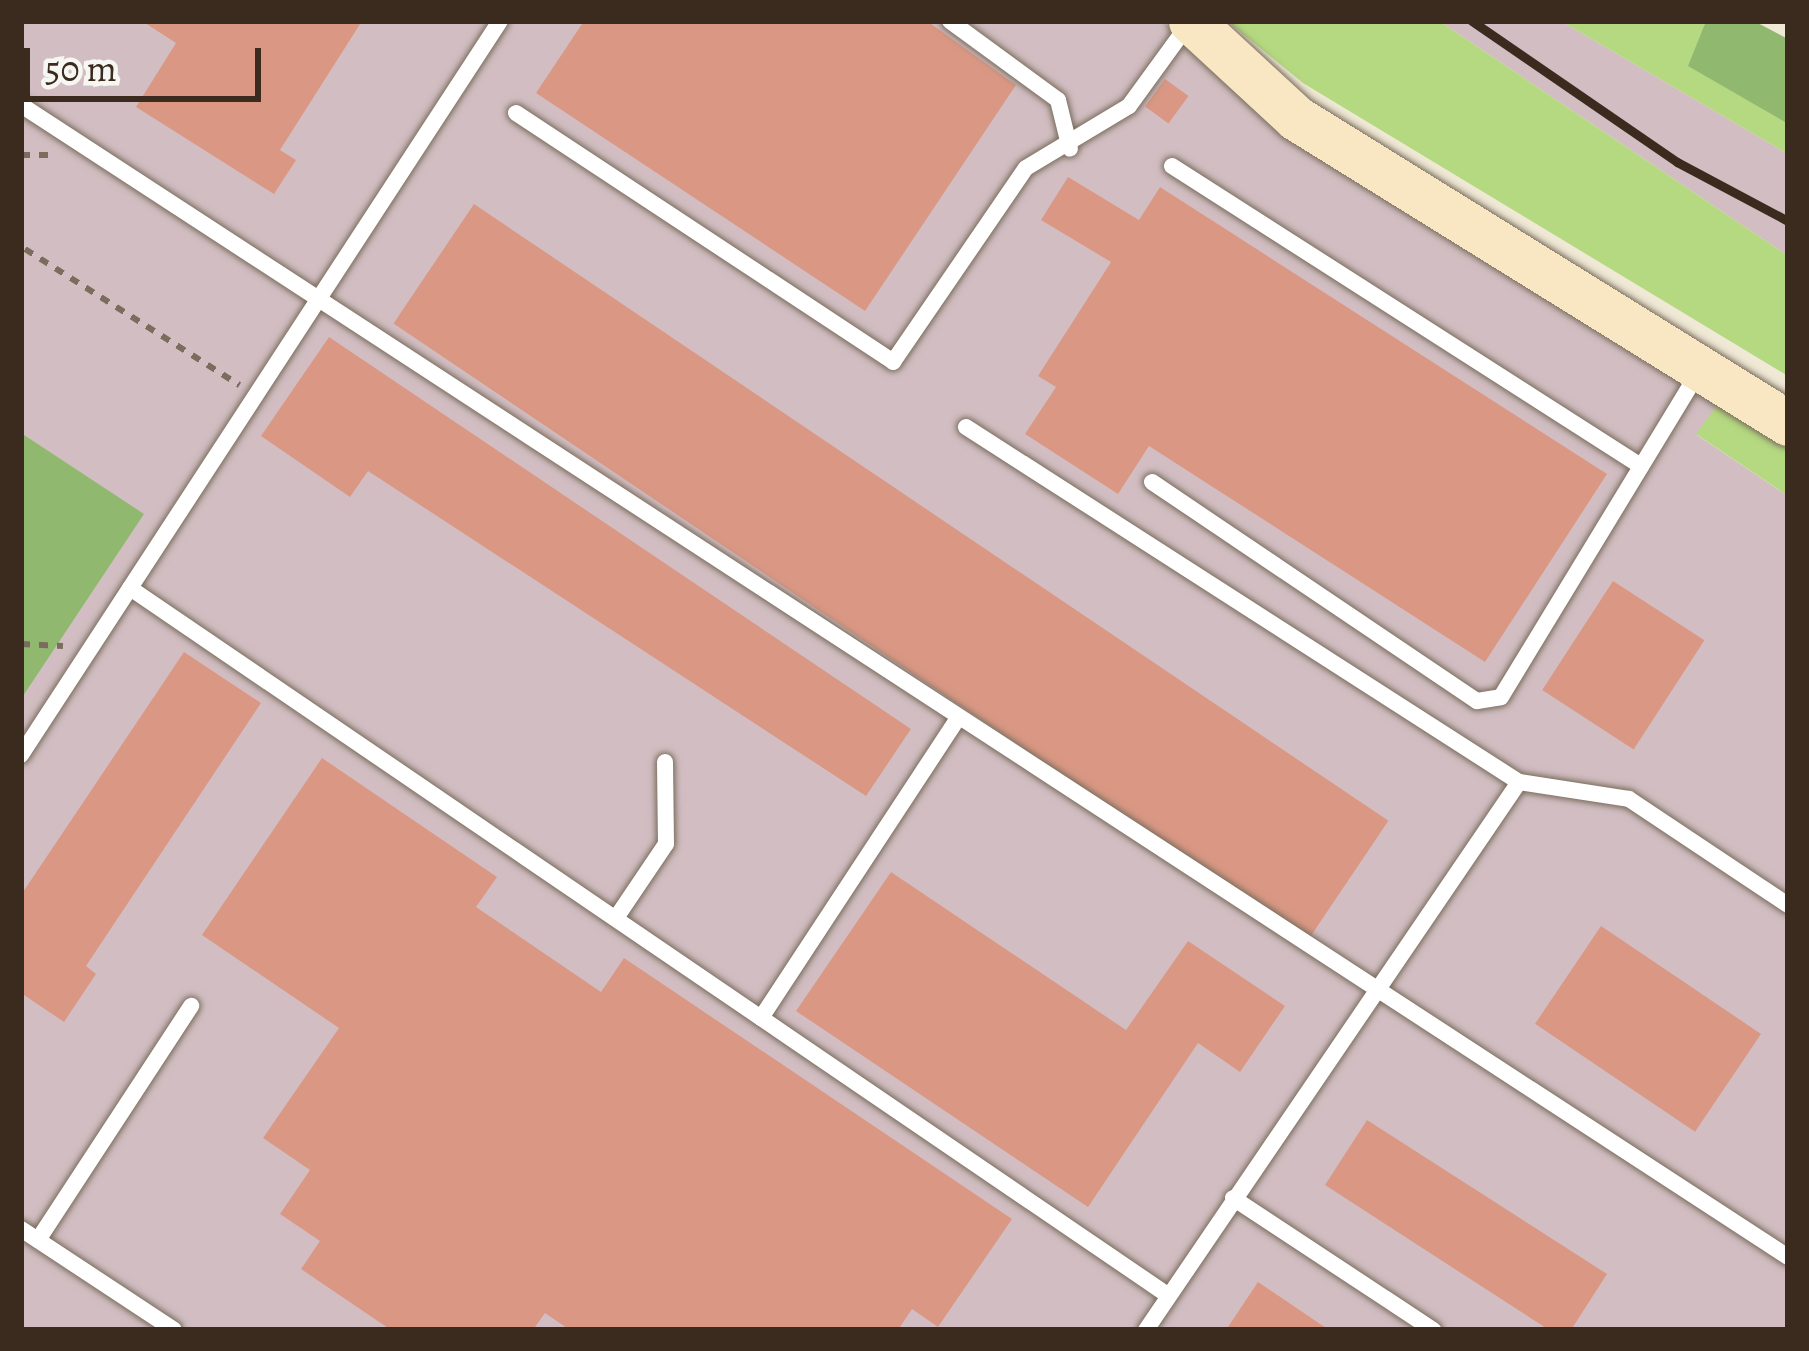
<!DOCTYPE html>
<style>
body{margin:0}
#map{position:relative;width:1809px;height:1351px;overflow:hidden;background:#f0e9d5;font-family:Alegreya,serif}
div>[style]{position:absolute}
.industrial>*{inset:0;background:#d2bec2}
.green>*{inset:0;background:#b5d981}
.forest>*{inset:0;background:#90b96f}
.building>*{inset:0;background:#da9884;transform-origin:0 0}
.path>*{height:6px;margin-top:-3px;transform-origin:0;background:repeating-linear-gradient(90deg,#7a6d5e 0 9px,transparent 0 18px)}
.roads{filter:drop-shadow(0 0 3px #7a6d5e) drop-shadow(0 0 3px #7a6d5e)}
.service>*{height:16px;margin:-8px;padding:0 8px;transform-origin:8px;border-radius:8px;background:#fff}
.secondary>*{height:45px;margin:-22.5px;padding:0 22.5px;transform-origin:22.5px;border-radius:22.5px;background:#f9e7c3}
.rail>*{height:9px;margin:-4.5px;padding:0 4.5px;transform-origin:4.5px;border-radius:4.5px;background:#3b2a1e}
span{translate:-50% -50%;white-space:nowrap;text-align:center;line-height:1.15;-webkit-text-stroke:10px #f6f6f2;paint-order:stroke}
.frame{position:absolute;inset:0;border:24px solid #3b2a1e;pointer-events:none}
.scale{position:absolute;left:24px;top:48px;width:237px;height:54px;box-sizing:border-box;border:6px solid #3b2a1e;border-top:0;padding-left:15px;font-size:36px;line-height:42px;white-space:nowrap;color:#3b2a1e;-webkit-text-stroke:9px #f6f6f2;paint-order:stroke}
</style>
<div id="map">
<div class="industrial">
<i style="clip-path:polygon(21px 21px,1162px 21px,1284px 125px,1718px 404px,1697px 435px,1788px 496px,1788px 1330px,21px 1330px)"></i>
<i style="clip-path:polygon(1439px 21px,1561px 21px,1788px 154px,1788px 256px)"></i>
</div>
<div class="green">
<i style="clip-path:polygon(1227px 21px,1439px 21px,1788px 256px,1788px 376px,1303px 83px)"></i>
<i style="clip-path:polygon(1561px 21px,1706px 21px,1689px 66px,1788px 124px,1788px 154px)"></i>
<i style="clip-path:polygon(1718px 404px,1788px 443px,1788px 496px,1696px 434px)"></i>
</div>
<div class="forest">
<i style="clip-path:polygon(1706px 21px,1754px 21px,1788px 39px,1788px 124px,1688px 66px)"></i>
<i style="clip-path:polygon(21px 433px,144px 514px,21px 699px)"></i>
</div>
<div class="building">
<i style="clip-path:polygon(142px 21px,362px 21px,280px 150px,296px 160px,274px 194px,136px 107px,176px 43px)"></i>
<i style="clip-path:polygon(584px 21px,927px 21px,1016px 85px,865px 311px,536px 93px)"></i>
<i style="left:1165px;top:79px;width:29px;height:34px;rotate:36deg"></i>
<i style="clip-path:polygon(1068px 177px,1139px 220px,1160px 187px,1607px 474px,1485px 662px,1149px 446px,1118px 494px,1025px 434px,1056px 387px,1038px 376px,1111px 262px,1041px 220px)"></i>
<i style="left:474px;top:204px;width:1103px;height:144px;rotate:34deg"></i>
<i style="clip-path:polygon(329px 337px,911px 729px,866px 796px,368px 471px,350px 497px,261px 436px)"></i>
<i style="left:1613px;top:581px;width:109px;height:130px;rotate:33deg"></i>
<i style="clip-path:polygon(184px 652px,261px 703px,86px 966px,96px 974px,64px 1022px,21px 993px,21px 895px)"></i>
<i style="clip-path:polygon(322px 758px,497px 877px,476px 907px,601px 992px,624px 958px,1012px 1219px,938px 1327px,912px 1309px,898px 1330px,570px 1330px,545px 1313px,533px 1330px,391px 1330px,301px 1269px,320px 1241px,280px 1214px,310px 1170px,263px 1138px,339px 1028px,202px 935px)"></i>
<i style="clip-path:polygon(891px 872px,1126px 1030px,1188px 941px,1285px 1006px,1240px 1072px,1198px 1043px,1088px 1207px,796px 1011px)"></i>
<i style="left:1601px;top:926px;width:193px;height:118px;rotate:34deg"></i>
<i style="clip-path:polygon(1367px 1120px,1607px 1274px,1571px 1330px,1549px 1330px,1325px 1185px)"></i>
<i style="clip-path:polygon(1258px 1282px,1329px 1330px,1226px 1330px)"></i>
</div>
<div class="path">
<i style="left:21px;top:155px;width:32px"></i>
<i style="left:25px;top:249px;width:254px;rotate:32.4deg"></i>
<i style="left:21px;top:644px;width:42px;rotate:2.7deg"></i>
</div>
<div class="roads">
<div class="service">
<i style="left:950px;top:21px;width:134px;rotate:36.2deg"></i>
<i style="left:1058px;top:100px;width:50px;rotate:76.2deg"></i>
<i style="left:21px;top:105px;width:2109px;rotate:33.1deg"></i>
<i style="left:516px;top:113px;width:452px;rotate:33.4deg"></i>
<i style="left:893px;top:362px;width:235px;rotate:-55.6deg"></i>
<i style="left:1026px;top:168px;width:120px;rotate:-31deg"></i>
<i style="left:1129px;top:106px;width:104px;rotate:-54deg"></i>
<i style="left:1172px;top:166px;width:557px;rotate:32.61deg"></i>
<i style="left:966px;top:427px;width:657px;rotate:32.7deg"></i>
<i style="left:1152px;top:482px;width:392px;rotate:34deg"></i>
<i style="left:1477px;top:701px;width:24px;rotate:-9deg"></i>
<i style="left:1501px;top:697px;width:377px;rotate:-58.7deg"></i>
<i style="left:130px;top:588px;width:1257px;rotate:34.27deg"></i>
<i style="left:21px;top:755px;width:876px;rotate:-56.87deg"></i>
<i style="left:616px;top:918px;width:89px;rotate:-56deg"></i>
<i style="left:666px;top:844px;width:82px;rotate:-90.7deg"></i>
<i style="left:761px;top:1018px;width:357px;rotate:-56.7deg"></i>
<i style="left:1233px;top:1198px;width:240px;rotate:33.4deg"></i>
<i style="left:21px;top:1229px;width:183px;rotate:33.4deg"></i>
<i style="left:38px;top:1240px;width:280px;rotate:-56.8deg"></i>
<i style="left:1146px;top:1330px;width:663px;rotate:-55.76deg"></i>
<i style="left:1519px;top:782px;width:111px;rotate:8.8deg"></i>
<i style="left:1629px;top:799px;width:191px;rotate:33.7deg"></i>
</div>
<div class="secondary">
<i style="left:1191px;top:21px;width:143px;rotate:42.7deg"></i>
<i style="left:1296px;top:118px;width:579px;rotate:31.8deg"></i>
</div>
</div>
<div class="rail">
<i style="left:1472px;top:21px;width:249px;rotate:34.5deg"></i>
<i style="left:1677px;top:162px;width:126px;rotate:28deg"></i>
</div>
<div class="frame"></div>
<div class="scale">50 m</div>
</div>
